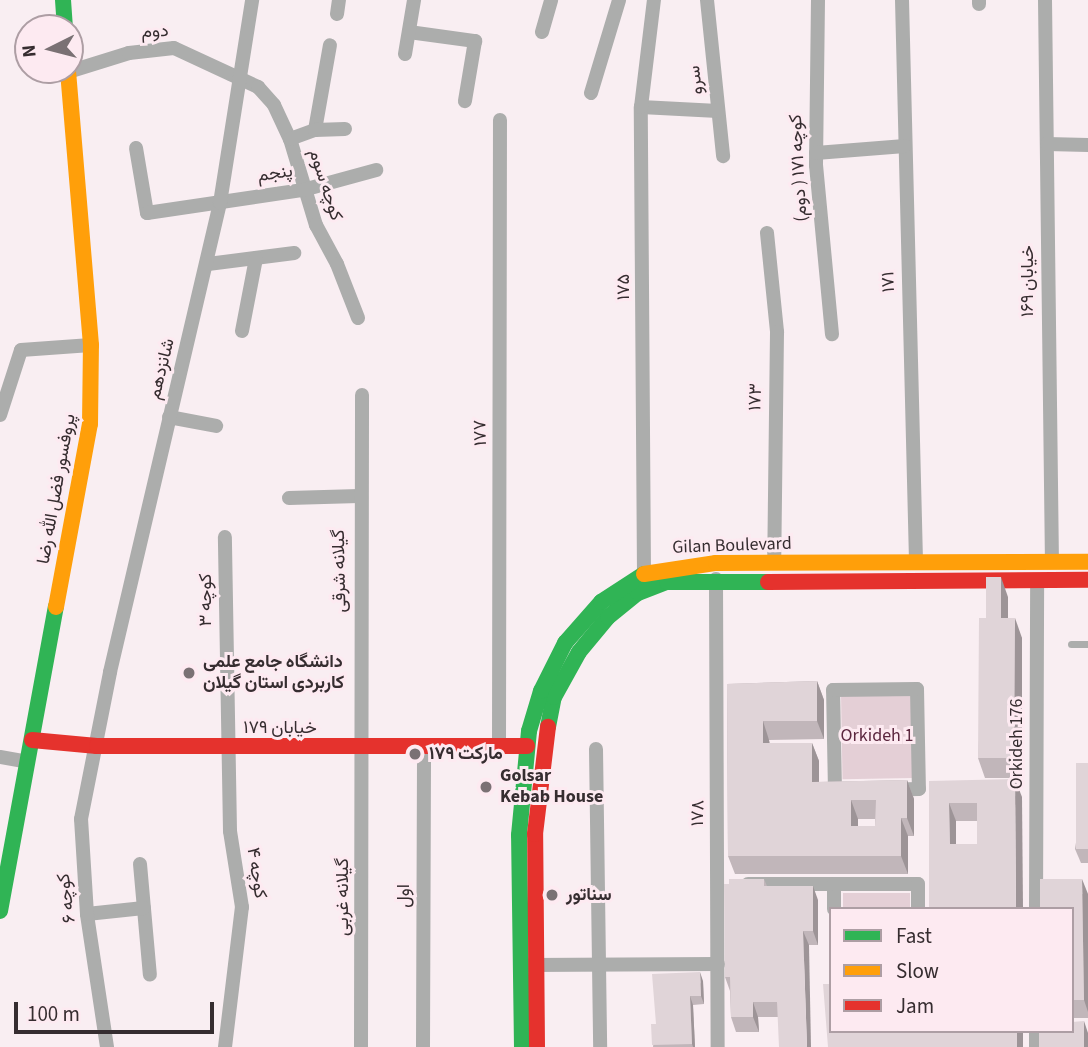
<!DOCTYPE html>
<meta charset="utf-8">
<style>
body{margin:0}
#map{position:relative;width:1088px;height:1047px;overflow:hidden;background:#f9eef2;font-family:"Source Sans 3",Vazirmatn,sans-serif}
div>[style]{position:absolute}
.green>*{inset:0;background:#e4cfd6;transform-origin:0 0}
.lane>*{height:7px;margin:-3.5px;padding:0 3.5px;transform-origin:3.5px;border-radius:3.5px;background:#acadac}
.street>*{height:14px;margin:-7px;padding:0 7px;transform-origin:7px;border-radius:7px;background:#acadac}
.fast>*{height:16px;margin:-8px;padding:0 8px;transform-origin:8px;border-radius:8px;background:#30b455}
.slow>*{height:16px;margin:-8px;padding:0 8px;transform-origin:8px;border-radius:8px;background:#ff9f0a}
.jam>*{height:16px;margin:-8px;padding:0 8px;transform-origin:8px;border-radius:8px;background:#e5322d}
.wall>*{inset:0;background:#c1b6ba;transform-origin:0 0}
.shaded-wall>*{inset:0;background:#9d9497;transform-origin:0 0}
.building>*{inset:0;background:#e0d4d8;transform-origin:0 0}
.dots>*{width:19px;height:19px;translate:-50% -50%;box-sizing:border-box;border:4px solid #fdeaf1;border-radius:50%}
span{translate:-50% -50%;white-space:nowrap;text-align:center;line-height:1.15;-webkit-text-stroke:6px #fdeaf1;paint-order:stroke}
.street-label{font-size:18px;color:#362d30}
.poi-label{font-size:18px;color:#362d30;font-weight:700}
.left{translate:0 -50%;text-align:left}
.park-label{font-size:18px;color:#5c273f}
.legend{position:absolute;left:829px;top:907px;width:245px;height:126px;box-sizing:border-box;background:#fdeaf1;border:2px solid #ad9ea4;margin:0;padding:9px 12px;list-style:none;font-size:21px;color:#362d30}
.legend li{display:flex;align-items:center;gap:14px;height:35px}
.legend b{width:35px;border:2px solid #ad9ea4}
.north{position:absolute;left:14px;top:14px;width:70px;height:70px;box-sizing:border-box;background:#fdeaf1;border:2px solid #ad9ea4;border-radius:50%;rotate:264deg;font-size:19px;font-weight:700;line-height:28px;text-align:center;color:#362d30}
.north::after{content:'';display:block;margin:auto;width:24px;height:32px;background:#7a7174;clip-path:polygon(50% 0,100% 100%,50% 72%,0 100%)}
.scale{position:absolute;left:14px;top:1002px;width:200px;height:32px;box-sizing:border-box;border:4px solid #362d30;border-top:0;padding-left:9px;font-size:21px;line-height:24px;white-space:nowrap;color:#362d30;-webkit-text-stroke:5px #fdeaf1;paint-order:stroke}
</style>
<div id="map">
<div class="green">
<i style="left:911px;top:693px;width:85px;height:70px;rotate:89deg"></i>
<i style="left:843px;top:893px;width:67px;height:16px"></i>
</div>
<div class="lane">
<i style="left:1071px;top:644px;width:17px"></i>
</div>
<div class="street">
<i style="left:707px;top:0;width:157px;rotate:84.1deg"></i>
<i style="left:818px;top:0;width:165px;rotate:90.7deg"></i>
<i style="left:816px;top:165px;width:170px;rotate:84.6deg"></i>
<i style="left:902px;top:0;width:562px;rotate:88.57deg"></i>
<i style="left:979px;top:0;width:4px;rotate:90deg"></i>
<i style="left:1045px;top:0;width:562px;rotate:89.29deg"></i>
<i style="left:337px;top:14px;width:14px;rotate:-82deg"></i>
<i style="left:409px;top:32px;width:67px;rotate:7.8deg"></i>
<i style="left:475px;top:41px;width:61px;rotate:99.5deg"></i>
<i style="left:542px;top:32px;width:33px;rotate:-74deg"></i>
<i style="left:405px;top:54px;width:55px;rotate:-80.5deg"></i>
<i style="left:68px;top:72px;width:64px;rotate:-17.3deg"></i>
<i style="left:129px;top:53px;width:45px;rotate:-6.3deg"></i>
<i style="left:174px;top:48px;width:93px;rotate:24.9deg"></i>
<i style="left:258px;top:87px;width:24px;rotate:48deg"></i>
<i style="left:274px;top:105px;width:38px;rotate:65deg"></i>
<i style="left:290px;top:139px;width:90px;rotate:73.2deg"></i>
<i style="left:316px;top:225px;width:44px;rotate:61.7deg"></i>
<i style="left:337px;top:264px;width:58px;rotate:68.7deg"></i>
<i style="left:591px;top:93px;width:97px;rotate:-73.2deg"></i>
<i style="left:641px;top:107px;width:77px;rotate:3deg"></i>
<i style="left:315px;top:130px;width:86px;rotate:-80deg"></i>
<i style="left:290px;top:139px;width:27px;rotate:-20deg"></i>
<i style="left:315px;top:130px;width:30px;rotate:-2deg"></i>
<i style="left:1047px;top:144px;width:41px;rotate:1.4deg"></i>
<i style="left:136px;top:148px;width:66px;rotate:80.4deg"></i>
<i style="left:147px;top:213px;width:158px;rotate:-8.4deg"></i>
<i style="left:303px;top:190px;width:76px;rotate:-15.3deg"></i>
<i style="left:816px;top:153px;width:89px;rotate:-4.5deg"></i>
<i style="left:767px;top:233px;width:100px;rotate:84.2deg"></i>
<i style="left:777px;top:332px;width:231px;rotate:90.7deg"></i>
<i style="left:208px;top:264px;width:87px;rotate:-7.3deg"></i>
<i style="left:242px;top:331px;width:74px;rotate:-79.1deg"></i>
<i style="left:0;top:415px;width:68px;rotate:-72.1deg"></i>
<i style="left:21px;top:350px;width:70px;rotate:-4.1deg"></i>
<i style="left:169px;top:417px;width:48px;rotate:10.8deg"></i>
<i style="left:289px;top:498px;width:70px;rotate:-1.6deg"></i>
<i style="left:644px;top:574px;width:467px;rotate:-90.4deg"></i>
<i style="left:641px;top:107px;width:108px;rotate:-83.1deg"></i>
<i style="left:716px;top:579px;width:468px;rotate:89.8deg"></i>
<i style="left:917px;top:689px;width:100px;rotate:88.9deg"></i>
<i style="left:919px;top:789px;width:84px;rotate:178.6deg"></i>
<i style="left:835px;top:791px;width:101px;rotate:-91.1deg"></i>
<i style="left:833px;top:690px;width:84px;rotate:-0.7deg"></i>
<i style="left:499px;top:746px;width:626px;rotate:-89.91deg"></i>
<i style="left:596px;top:749px;width:298px;rotate:89.2deg"></i>
<i style="left:0;top:757px;width:27px;rotate:10deg"></i>
<i style="left:140px;top:864px;width:111px;rotate:84.9deg"></i>
<i style="left:748px;top:884px;width:86px"></i>
<i style="left:834px;top:909px;width:25px;rotate:-90deg"></i>
<i style="left:834px;top:884px;width:84px"></i>
<i style="left:918px;top:884px;width:25px;rotate:90deg"></i>
<i style="left:1036px;top:909px;width:329px;rotate:-89.8deg"></i>
<i style="left:87px;top:914px;width:57px;rotate:-6deg"></i>
<i style="left:530px;top:965px;width:188px;rotate:-0.3deg"></i>
<i style="left:1036px;top:1031px;width:16px;rotate:90deg"></i>
<i style="left:107px;top:1047px;width:134px;rotate:-98.6deg"></i>
<i style="left:87px;top:914px;width:95px;rotate:-93.6deg"></i>
<i style="left:81px;top:819px;width:150px;rotate:-78.8deg"></i>
<i style="left:110px;top:672px;width:482px;rotate:-76.8deg"></i>
<i style="left:220px;top:203px;width:206px;rotate:-81deg"></i>
<i style="left:225px;top:1047px;width:141px;rotate:-83.1deg"></i>
<i style="left:242px;top:907px;width:77px;rotate:-99deg"></i>
<i style="left:230px;top:831px;width:294px;rotate:-91deg"></i>
<i style="left:361px;top:1047px;width:652px;rotate:-89.91deg"></i>
<i style="left:423px;top:1047px;width:301px;rotate:-89.8deg"></i>
</div>
<div class="fast">
<i style="left:63px;top:0;width:28px;rotate:86deg"></i>
<i style="left:548px;top:727px;width:31px;rotate:-79deg"></i>
<i style="left:554px;top:697px;width:51px;rotate:-60.9deg"></i>
<i style="left:579px;top:652px;width:45px;rotate:-50.4deg"></i>
<i style="left:608px;top:617px;width:38px;rotate:-39deg"></i>
<i style="left:638px;top:593px;width:31px;rotate:-21deg"></i>
<i style="left:667px;top:582px;width:101px"></i>
<i style="left:0;top:911px;width:309px;rotate:-79.6deg"></i>
<i style="left:522px;top:1047px;width:212px;rotate:-90.8deg"></i>
<i style="left:519px;top:835px;width:104px;rotate:-84.5deg"></i>
<i style="left:529px;top:731px;width:42px;rotate:-73.3deg"></i>
<i style="left:541px;top:691px;width:54px;rotate:-63.4deg"></i>
<i style="left:565px;top:643px;width:55px;rotate:-48.7deg"></i>
<i style="left:601px;top:602px;width:51px;rotate:-33.1deg"></i>
</div>
<div class="slow">
<i style="left:644px;top:574px;width:73px;rotate:-8.7deg"></i>
<i style="left:716px;top:563px;width:372px;rotate:-0.2deg"></i>
<i style="left:56px;top:607px;width:186px;rotate:-79.5deg"></i>
<i style="left:90px;top:424px;width:79px;rotate:-89.3deg"></i>
<i style="left:91px;top:345px;width:276px;rotate:-94.8deg"></i>
</div>
<div class="jam">
<i style="left:768px;top:582px;width:320px;rotate:-0.4deg"></i>
<i style="left:32px;top:740px;width:65px;rotate:5.3deg"></i>
<i style="left:97px;top:746px;width:430px"></i>
<i style="left:537px;top:1047px;width:213px;rotate:-90.5deg"></i>
<i style="left:535px;top:834px;width:108px;rotate:-83.1deg"></i>
</div>
<div class="wall">
<i style="clip-path:polygon(1008px 597px,1008px 618px,1022px 638px,1022px 778px,985px 778px,978px 758px,986px 618px)"></i>
<i style="clip-path:polygon(evenodd,817px 681px,824px 700px,824px 739px,769px 740px,770px 743px,812px 743px,819px 761px,819px 782px,907px 780px,914px 799px,914px 836px,908px 836px,908px 874px,735px 874px,728px 856px,727px 684px,817px 681px,858px 819px,875px 819px,875px 826px,858px 826px,858px 819px)"></i>
<i style="clip-path:polygon(1088px 763px,1088px 863px,1081px 863px,1075px 849px)"></i>
<i style="clip-path:polygon(evenodd,929px 781px,1022px 797px,929px 909px,929px 781px,956px 821px,977px 821px,977px 844px,956px 844px,956px 821px)"></i>
<i style="clip-path:polygon(764px 879px,767px 886px,818px 900px,818px 945px,809px 945px,778px 1017px,758px 1017px,759px 1032px,736px 1032px,731px 1017px,730px 991px,725px 977px,729px 884px)"></i>
<i style="left:1088px;top:894px;width:124px;height:22px;rotate:90deg"></i>
<i style="clip-path:polygon(703px 981px,704px 1004px,693px 1005px,695px 1047px,653px 1047px,656px 1024px)"></i>
</div>
<div class="shaded-wall">
<i style="clip-path:polygon(1001px 577px,1008px 597px,1008px 638px,1001px 618px)"></i>
<i style="clip-path:polygon(1015px 618px,1022px 638px,1022px 778px,1014px 758px)"></i>
<i style="clip-path:polygon(817px 681px,824px 700px,824px 739px,817px 721px)"></i>
<i style="clip-path:polygon(763px 721px,769px 740px,770px 761px,763px 743px)"></i>
<i style="clip-path:polygon(812px 743px,819px 761px,819px 801px,812px 782px)"></i>
<i style="clip-path:polygon(1015px 779px,1022px 797px,1023px 909px,1016px 909px)"></i>
<i style="clip-path:polygon(907px 780px,914px 799px,914px 836px,907px 818px)"></i>
<i style="clip-path:polygon(851px 800px,858px 819px,858px 844px,851px 826px)"></i>
<i style="clip-path:polygon(949px 803px,956px 821px,956px 862px,950px 844px)"></i>
<i style="clip-path:polygon(901px 818px,908px 836px,908px 874px,901px 856px)"></i>
<i style="clip-path:polygon(1082px 879px,1088px 894px,1088px 1012px,1084px 1000px)"></i>
<i style="clip-path:polygon(813px 886px,818px 900px,818px 945px,813px 931px)"></i>
<i style="clip-path:polygon(803px 931px,809px 945px,811px 1047px,807px 1047px)"></i>
<i style="clip-path:polygon(700px 972px,703px 981px,704px 1004px,701px 996px)"></i>
<i style="clip-path:polygon(690px 996px,693px 1005px,695px 1047px,693px 1047px,692px 1044px)"></i>
<i style="clip-path:polygon(753px 1002px,758px 1017px,759px 1032px,753px 1017px)"></i>
<i style="clip-path:polygon(1084px 1021px,1088px 1033px,1088px 1047px,1084px 1047px)"></i>
<i style="left:1017px;top:1031px;width:6px;height:16px"></i>
</div>
<div class="building">
<i style="clip-path:polygon(986px 577px,1001px 577px,1001px 618px,1015px 618px,1014px 758px,978px 758px,979px 618px,986px 618px)"></i>
<i style="clip-path:polygon(evenodd,817px 681px,817px 721px,763px 721px,763px 743px,812px 743px,812px 782px,907px 780px,907px 818px,901px 818px,901px 856px,728px 856px,727px 684px,817px 681px,851px 800px,876px 800px,875px 826px,851px 826px,851px 800px)"></i>
<i style="left:1076px;top:763px;width:12px;height:86px"></i>
<i style="clip-path:polygon(evenodd,1015px 779px,1016px 909px,929px 909px,929px 781px,1015px 779px,949px 803px,977px 803px,977px 844px,950px 844px,949px 803px)"></i>
<i style="clip-path:polygon(729px 879px,764px 879px,764px 886px,813px 886px,813px 931px,803px 931px,807px 1047px,779px 1047px,777px 1002px,753px 1002px,753px 1017px,731px 1017px,730px 977px,725px 977px,724px 884px,729px 884px)"></i>
<i style="clip-path:polygon(1040px 879px,1082px 879px,1084px 1000px,1072px 1000px,1072px 909px,1040px 909px)"></i>
<i style="clip-path:polygon(700px 972px,701px 996px,690px 996px,692px 1044px,652px 1045px,651px 1024px,656px 1024px,652px 974px)"></i>
<i style="clip-path:polygon(823px 984px,831px 984px,831px 1031px,1017px 1031px,1017px 1047px,828px 1047px)"></i>
<i style="clip-path:polygon(1084px 1021px,1084px 1047px,1039px 1047px,1039px 1031px,1072px 1031px,1072px 1022px)"></i>
</div>
<div class="dots">
<i style="left:189px;top:673px;background:#7a7174"></i>
<i style="left:415px;top:754px;background:#7a7174"></i>
<i style="left:486px;top:787px;background:#7a7174"></i>
<i style="left:552px;top:895px;background:#7a7174"></i>
</div>
<div class="street-label">
<span style="left:155px;top:32px;rotate:-3deg">دوم</span>
<span style="left:696px;top:80px;rotate:-96deg">سرو</span>
<span style="left:799px;top:168px;rotate:-93deg">کوچه ۱۷۱ ( دوم)</span>
<span style="left:275px;top:174px;rotate:-9deg">پنجم</span>
<span style="left:325px;top:185px;rotate:72deg">کوچه سوم</span>
<span style="left:1028px;top:281px;rotate:-90deg">خیابان ۱۶۹</span>
<span style="left:889px;top:282px;rotate:-92deg">۱۷۱</span>
<span style="left:624px;top:287px;rotate:-90deg">۱۷۵</span>
<span style="left:162px;top:369px;rotate:-76deg">شانزدهم</span>
<span style="left:756px;top:397px;rotate:-88deg">۱۷۳</span>
<span style="left:481px;top:433px;rotate:-91deg">۱۷۷</span>
<span style="left:57px;top:489px;rotate:-80deg">پروفسور فضل الله رضا</span>
<span style="left:732px;top:546px;rotate:-2deg">Gilan Boulevard</span>
<span style="left:340px;top:571px;rotate:-91deg">گیلانه شرقی</span>
<span style="left:206px;top:600px;rotate:-90deg">کوچه ۳</span>
<span style="left:280px;top:728px">خیابان ۱۷۹</span>
<span style="left:1017px;top:744px;rotate:-90deg">Orkideh 176</span>
<span style="left:698px;top:813px;rotate:-90deg">۱۷۸</span>
<span style="left:256px;top:873px;rotate:81deg">کوچه ۴</span>
<span style="left:404px;top:896px;rotate:-90deg">اول</span>
<span style="left:343px;top:897px;rotate:-90deg">گیلانه غربی</span>
<span style="left:67px;top:898px;rotate:-97deg">کوچه ۶</span>
</div>
<div class="poi-label">
<span class="left" style="left:203px;top:673px">دانشگاه جامع علمی<br>کاربردی استان گیلان</span>
<span class="left" style="left:429px;top:754px">۱۷۹ مارکت</span>
<span class="left" style="left:500px;top:787px">Golsar<br>Kebab House</span>
<span class="left" style="left:566px;top:895px">سناتور</span>
</div>
<div class="park-label">
<span style="left:877px;top:736px">Orkideh 1</span>
</div>
<ul class="legend">
<li><b style="height:9px;background:#30b455"></b>Fast</li>
<li><b style="height:9px;background:#ff9f0a"></b>Slow</li>
<li><b style="height:9px;background:#e5322d"></b>Jam</li>
</ul>
<div class="north">N</div>
<div class="scale">100 m</div>
</div>
